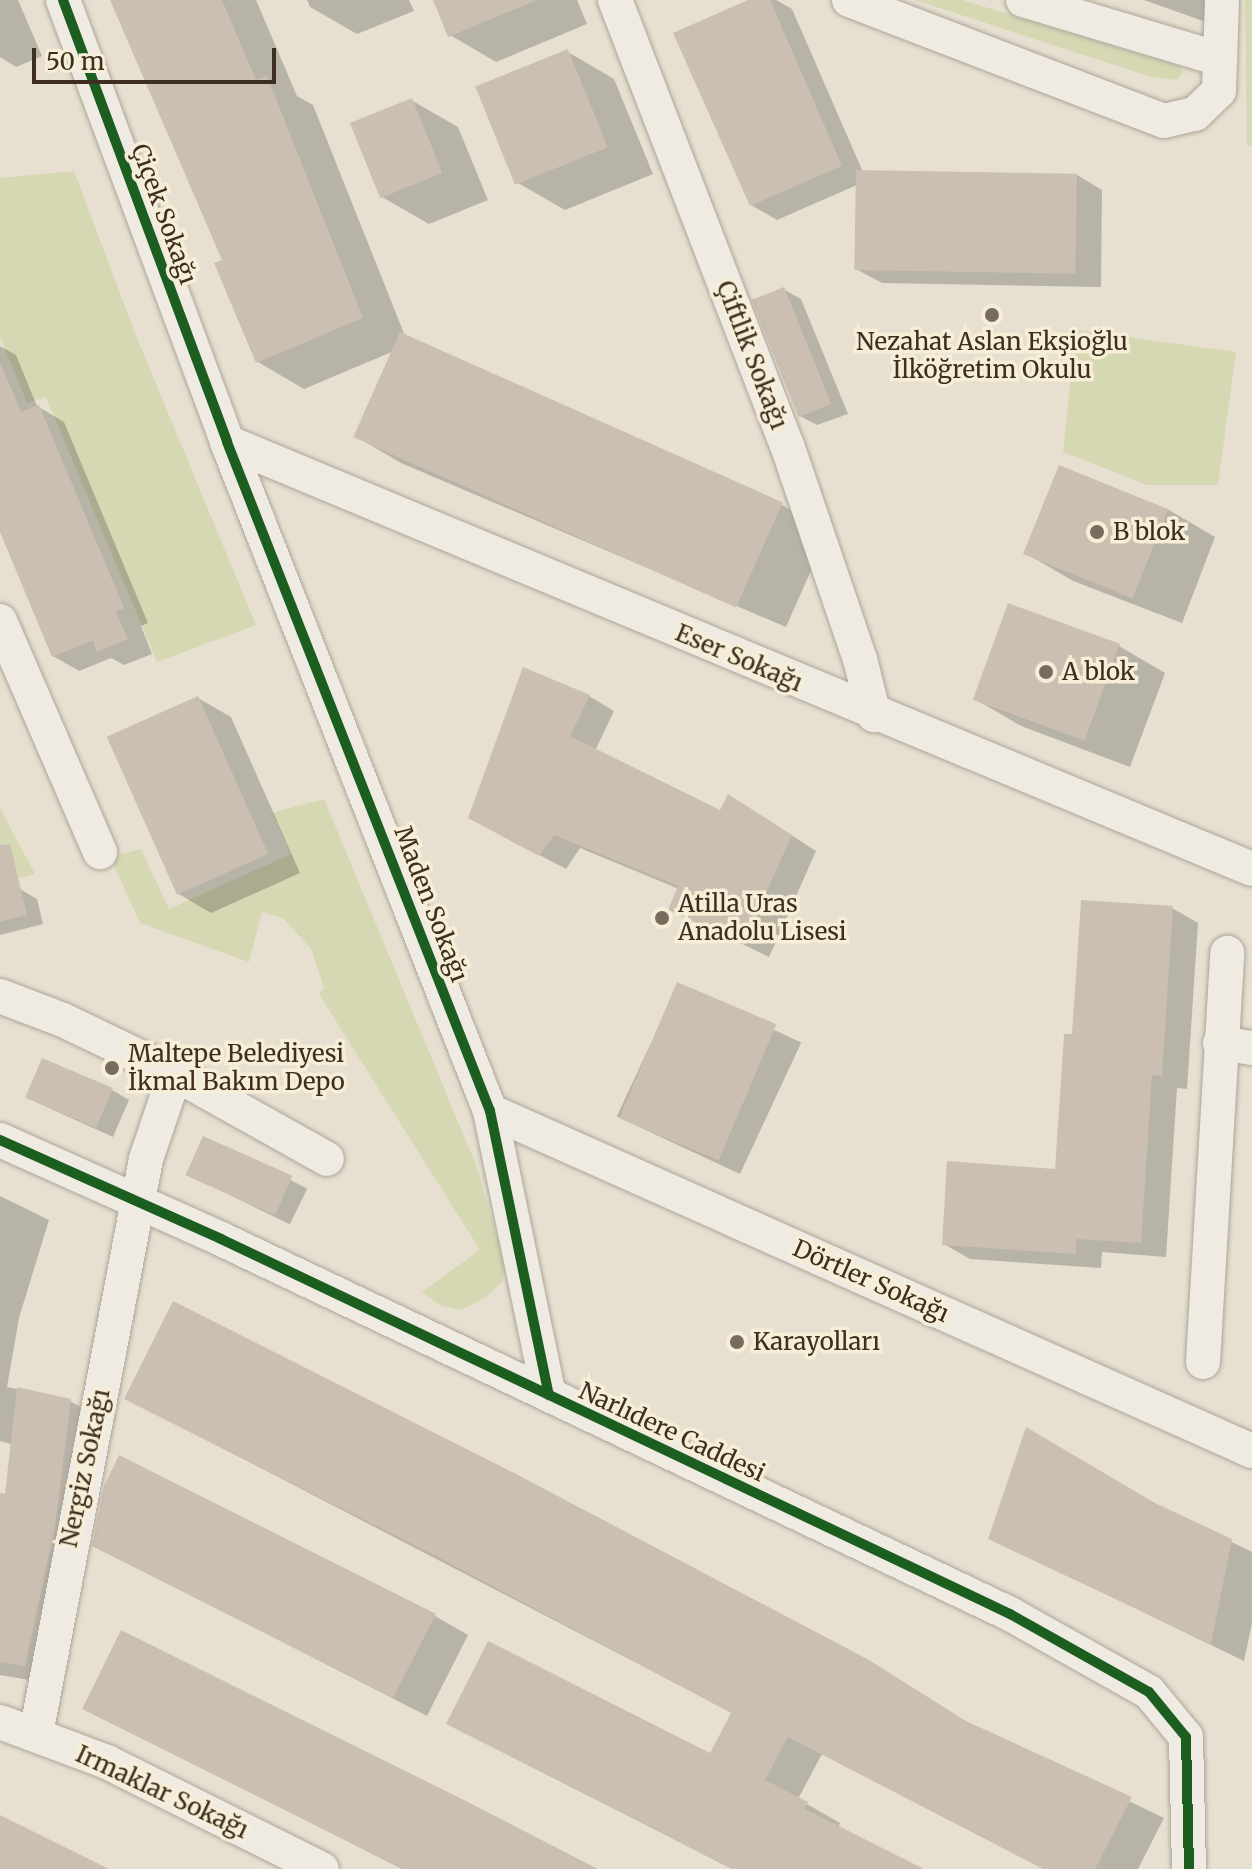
<!DOCTYPE html>
<meta charset="utf-8">
<style>
body{margin:0}
#map{position:relative;width:1252px;height:1869px;overflow:hidden;background:#e7e0d1;font-family:Merriweather,serif}
div>[style]{position:absolute}
.green>*{inset:0;background:#d6d7b3}
.shadow>*{inset:0;background:#0003;transform-origin:0 0}
.building>*{inset:0;background:#cbbfb2;transform-origin:0 0}
.roads{filter:drop-shadow(0 0 2px #ada599) drop-shadow(0 0 2px #ada599)}
.minor>*{height:34px;margin:-17px;padding:0 17px;transform-origin:17px;border-radius:17px;background:#efebe3}
.cycleway>*{height:10px;margin:-5px;padding:0 5px;transform-origin:5px;border-radius:5px;background:#1b5e20}
.dots>*{width:22px;height:22px;translate:-50% -50%;box-sizing:border-box;border:4px solid #f7eed8;border-radius:50%}
span{translate:-50% -50%;white-space:nowrap;text-align:center;line-height:1.15;-webkit-text-stroke:7px #f7eed8;paint-order:stroke}
.street-label{font-size:24px;color:#3d2e20}
.poi-label{font-size:24px;color:#3d2e20}
.left{translate:0 -50%;text-align:left}
.scale{position:absolute;left:32px;top:48px;width:244px;height:36px;box-sizing:border-box;border:4px solid #3d2e20;border-top:0;padding-left:10px;font-size:24px;line-height:28px;white-space:nowrap;color:#3d2e20;-webkit-text-stroke:6px #f7eed8;paint-order:stroke}
</style>
<div id="map">
<div class="green">
<i style="clip-path:polygon(915px 0,962px 0,1180px 66px,1183px 73px,1177px 80px,1151px 77px)"></i>
<i style="clip-path:polygon(1245px 0,1252px 0,1252px 145px,1247px 145px)"></i>
<i style="clip-path:polygon(74px 171px,135px 333px,256px 625px,157px 662px,46px 397px,27px 403px,0 337px,0 178px)"></i>
<i style="clip-path:polygon(1076px 330px,1236px 352px,1218px 485px,1147px 485px,1063px 452px)"></i>
<i style="clip-path:polygon(324px 799px,476px 1165px,504px 1260px,503px 1281px,486px 1297px,461px 1310px,439px 1305px,422px 1292px,480px 1250px,319px 994px,324px 988px,311px 949px,284px 919px,262px 912px,249px 962px,140px 923px,110px 857px,141px 849px,169px 909px,291px 854px,272px 813px)"></i>
<i style="clip-path:polygon(0 808px,35px 874px,0 883px)"></i>
</div>
<div class="shadow">
<i style="clip-path:polygon(0 0,18px 0,42px 56px,16px 67px,0 57px)"></i>
<i style="clip-path:polygon(112px 0,256px 0,297px 96px,313px 105px,405px 336px,782px 505px,828px 532px,786px 627px,401px 463px,355px 436px,394px 351px,304px 389px,258px 362px,225px 261px)"></i>
<i style="clip-path:polygon(307px 0,409px 0,414px 11px,357px 34px,310px 7px)"></i>
<i style="clip-path:polygon(435px 0,577px 0,587px 24px,496px 62px,450px 35px)"></i>
<i style="clip-path:polygon(753px 0,776px 0,792px 9px,863px 172px,1077px 175px,1102px 190px,1101px 287px,882px 283px,856px 269px,857px 185px,777px 220px,751px 205px)"></i>
<i style="clip-path:polygon(1144px 0,1223px 0,1217px 26px)"></i>
<i style="clip-path:polygon(568px 52px,614px 79px,653px 174px,565px 210px,518px 183px)"></i>
<i style="clip-path:polygon(411px 100px,458px 127px,488px 200px,429px 224px,382px 197px)"></i>
<i style="clip-path:polygon(783px 289px,801px 299px,848px 414px,817px 425px,800px 416px)"></i>
<i style="clip-path:polygon(0 346px,16px 355px,37px 406px,64px 422px,148px 623px,141px 626px,152px 654px,124px 665px,111px 658px,79px 671px,53px 656px,0 527px)"></i>
<i style="clip-path:polygon(1060px 468px,1169px 510px,1215px 537px,1182px 623px,1073px 581px,1027px 554px)"></i>
<i style="clip-path:polygon(1119px 646px,1165px 673px,1130px 767px,1021px 726px,975px 699px)"></i>
<i style="clip-path:polygon(589px 696px,614px 711px,595px 751px,721px 813px,754px 811px,816px 851px,769px 957px,670px 909px,679px 889px,580px 848px,566px 869px,496px 832px)"></i>
<i style="clip-path:polygon(198px 698px,231px 717px,300px 873px,211px 913px,177px 893px)"></i>
<i style="clip-path:polygon(20px 889px,37px 899px,43px 924px,0 935px,0 894px)"></i>
<i style="clip-path:polygon(1172px 908px,1198px 923px,1187px 1089px,1177px 1088px,1166px 1257px,1102px 1252px,1101px 1268px,970px 1259px,944px 1244px,1056px 1171px,1074px 1037px)"></i>
<i style="left:678px;top:985px;width:136px;height:145px;rotate:25deg"></i>
<i style="clip-path:polygon(112px 1090px,129px 1100px,113px 1137px,27px 1098px)"></i>
<i style="left:204px;top:1138px;width:115px;height:40px;rotate:26deg"></i>
<i style="clip-path:polygon(0 1196px,49px 1220px,19px 1318px,7px 1387px,70px 1401px,104px 1420px,59px 1685px,0 1675px,0 1495px,7px 1496px,11px 1444px,0 1441px)"></i>
<i style="clip-path:polygon(126px 1398px,975px 1727px,1164px 1818px,1138px 1869px,1044px 1869px,822px 1754px,798px 1799px,840px 1823px,838px 1828px,919px 1869px,732px 1869px,448px 1724px,711px 1755px,733px 1713px)"></i>
<i style="clip-path:polygon(1156px 1505px,1252px 1552px,1252px 1623px,1244px 1661px,990px 1538px)"></i>
<i style="clip-path:polygon(94px 1545px,435px 1616px,468px 1635px,427px 1716px)"></i>
<i style="clip-path:polygon(84px 1708px,589px 1869px,402px 1869px)"></i>
</div>
<div class="building">
<i style="clip-path:polygon(110px 0,222px 0,256px 80px,267px 76px,363px 318px,256px 363px,214px 263px,222px 260px)"></i>
<i style="clip-path:polygon(433px 0,535px 0,535px 1px,448px 37px)"></i>
<i style="clip-path:polygon(748px 0,770px 0,842px 166px,750px 206px,673px 33px)"></i>
<i style="left:568px;top:49px;width:106px;height:100px;rotate:68deg"></i>
<i style="left:412px;top:98px;width:81px;height:67px;rotate:68deg"></i>
<i style="left:856px;top:170px;width:221px;height:100px;rotate:1deg"></i>
<i style="left:784px;top:287px;width:126px;height:35px;rotate:68deg"></i>
<i style="left:400px;top:332px;width:419px;height:115px;rotate:24deg"></i>
<i style="clip-path:polygon(0 362px,21px 412px,39px 405px,124px 608px,116px 612px,128px 639px,97px 652px,93px 640px,52px 657px,0 532px)"></i>
<i style="left:1059px;top:465px;width:118px;height:96px;rotate:22deg"></i>
<i style="left:1008px;top:603px;width:119px;height:103px;rotate:20deg"></i>
<i style="clip-path:polygon(523px 667px,590px 695px,570px 736px,720px 810px,728px 794px,792px 835px,743px 944px,668px 910px,678px 886px,554px 835px,539px 856px,468px 818px)"></i>
<i style="left:198px;top:696px;width:173px;height:100px;rotate:66deg"></i>
<i style="clip-path:polygon(10px 844px,27px 915px,0 922px,0 845px)"></i>
<i style="clip-path:polygon(1081px 900px,1173px 906px,1162px 1076px,1152px 1075px,1141px 1243px,1076px 1239px,1076px 1254px,942px 1245px,947px 1161px,1055px 1169px,1064px 1034px,1072px 1034px)"></i>
<i style="left:677px;top:982px;width:108px;height:148px;rotate:23deg"></i>
<i style="left:42px;top:1058px;width:77px;height:43px;rotate:23deg"></i>
<i style="left:203px;top:1136px;width:98px;height:43px;rotate:24deg"></i>
<i style="clip-path:polygon(173px 1301px,516px 1474px,869px 1660px,966px 1721px,1132px 1797px,1095px 1869px,1043px 1869px,788px 1737px,765px 1780px,808px 1802px,805px 1809px,924px 1869px,733px 1869px,446px 1724px,488px 1641px,710px 1753px,731px 1713px,436px 1556px,124px 1399px)"></i>
<i style="clip-path:polygon(17px 1387px,71px 1399px,55px 1528px,25px 1666px,0 1662px,0 1493px,5px 1494px)"></i>
<i style="clip-path:polygon(1026px 1427px,1155px 1503px,1232px 1539px,1211px 1644px,988px 1539px)"></i>
<i style="clip-path:polygon(119px 1455px,436px 1614px,393px 1698px,92px 1546px,104px 1486px)"></i>
<i style="clip-path:polygon(121px 1630px,464px 1800px,598px 1869px,403px 1869px,82px 1709px)"></i>
<i style="clip-path:polygon(0 1815px,109px 1869px,0 1869px)"></i>
</div>
<div class="roads">
<div class="minor">
<i style="left:63px;top:0;width:471px;rotate:69.6deg"></i>
<i style="left:227px;top:442px;width:719px;rotate:68.54deg"></i>
<i style="left:490px;top:1111px;width:290px;rotate:78.3deg"></i>
<i style="left:615px;top:0;width:477px;rotate:68.9deg"></i>
<i style="left:787px;top:445px;width:226px;rotate:71.2deg"></i>
<i style="left:860px;top:659px;width:58px;rotate:76deg"></i>
<i style="left:849px;top:0;width:337px;rotate:21deg"></i>
<i style="left:1164px;top:121px;width:32px;rotate:-13deg"></i>
<i style="left:1195px;top:114px;width:33px;rotate:-44deg"></i>
<i style="left:1219px;top:91px;width:91px;rotate:-88.1deg"></i>
<i style="left:1023px;top:0;width:206px;rotate:16.7deg"></i>
<i style="left:227px;top:442px;width:1110px;rotate:22.62deg"></i>
<i style="left:0;top:621px;width:252px;rotate:66.6deg"></i>
<i style="left:0;top:996px;width:67px;rotate:20.9deg"></i>
<i style="left:63px;top:1020px;width:124px;rotate:25.7deg"></i>
<i style="left:175px;top:1074px;width:174px;rotate:29.2deg"></i>
<i style="left:1220px;top:1043px;width:32px;rotate:9deg"></i>
<i style="left:490px;top:1111px;width:834px;rotate:24.05deg"></i>
<i style="left:0;top:1140px;width:242px;rotate:24.1deg"></i>
<i style="left:221px;top:1239px;width:874px;rotate:25.42deg"></i>
<i style="left:1010px;top:1614px;width:159px;rotate:29.3deg"></i>
<i style="left:1149px;top:1692px;width:58px;rotate:50.6deg"></i>
<i style="left:1186px;top:1737px;width:132px;rotate:88.7deg"></i>
<i style="left:1203px;top:1362px;width:410px;rotate:-86.6deg"></i>
<i style="left:0;top:1722px;width:114px;rotate:20.5deg"></i>
<i style="left:107px;top:1762px;width:240px;rotate:26.5deg"></i>
<i style="left:36px;top:1734px;width:585px;rotate:-79.17deg"></i>
<i style="left:146px;top:1159px;width:90px;rotate:-71.2deg"></i>
</div>
</div>
<div class="cycleway">
<i style="left:63px;top:0;width:471px;rotate:69.6deg"></i>
<i style="left:227px;top:442px;width:719px;rotate:68.54deg"></i>
<i style="left:490px;top:1111px;width:290px;rotate:78.3deg"></i>
<i style="left:0;top:1140px;width:242px;rotate:24.1deg"></i>
<i style="left:221px;top:1239px;width:874px;rotate:25.42deg"></i>
<i style="left:1010px;top:1614px;width:159px;rotate:29.3deg"></i>
<i style="left:1149px;top:1692px;width:58px;rotate:50.6deg"></i>
<i style="left:1186px;top:1737px;width:132px;rotate:88.7deg"></i>
</div>
<div class="dots">
<i style="left:992px;top:315px;background:#786c5e"></i>
<i style="left:1097px;top:532px;background:#786c5e"></i>
<i style="left:1046px;top:672px;background:#786c5e"></i>
<i style="left:662px;top:918px;background:#786c5e"></i>
<i style="left:112px;top:1068px;background:#786c5e"></i>
<i style="left:737px;top:1342px;background:#786c5e"></i>
</div>
<div class="street-label">
<span style="left:164px;top:214px;rotate:70deg">Çiçek Sokağı</span>
<span style="left:752px;top:355px;rotate:69deg">Çiftlik Sokağı</span>
<span style="left:739px;top:658px;rotate:23deg">Eser Sokağı</span>
<span style="left:431px;top:904px;rotate:69deg">Maden Sokağı</span>
<span style="left:871px;top:1281px;rotate:24deg">Dörtler Sokağı</span>
<span style="left:672px;top:1432px;rotate:25deg">Narlıdere Caddesi</span>
<span style="left:85px;top:1468px;rotate:-78deg">Nergiz Sokağı</span>
<span style="left:162px;top:1792px;rotate:25deg">Irmaklar Sokağı</span>
</div>
<div class="poi-label">
<span style="left:992px;top:356px">Nezahat Aslan Ekşioğlu<br>İlköğretim Okulu</span>
<span class="left" style="left:1113px;top:532px">B blok</span>
<span class="left" style="left:1062px;top:672px">A blok</span>
<span class="left" style="left:678px;top:918px">Atilla Uras<br>Anadolu Lisesi</span>
<span class="left" style="left:128px;top:1068px">Maltepe Belediyesi<br>İkmal Bakım Depo</span>
<span class="left" style="left:753px;top:1342px">Karayolları</span>
</div>
<div class="scale">50 m</div>
</div>
